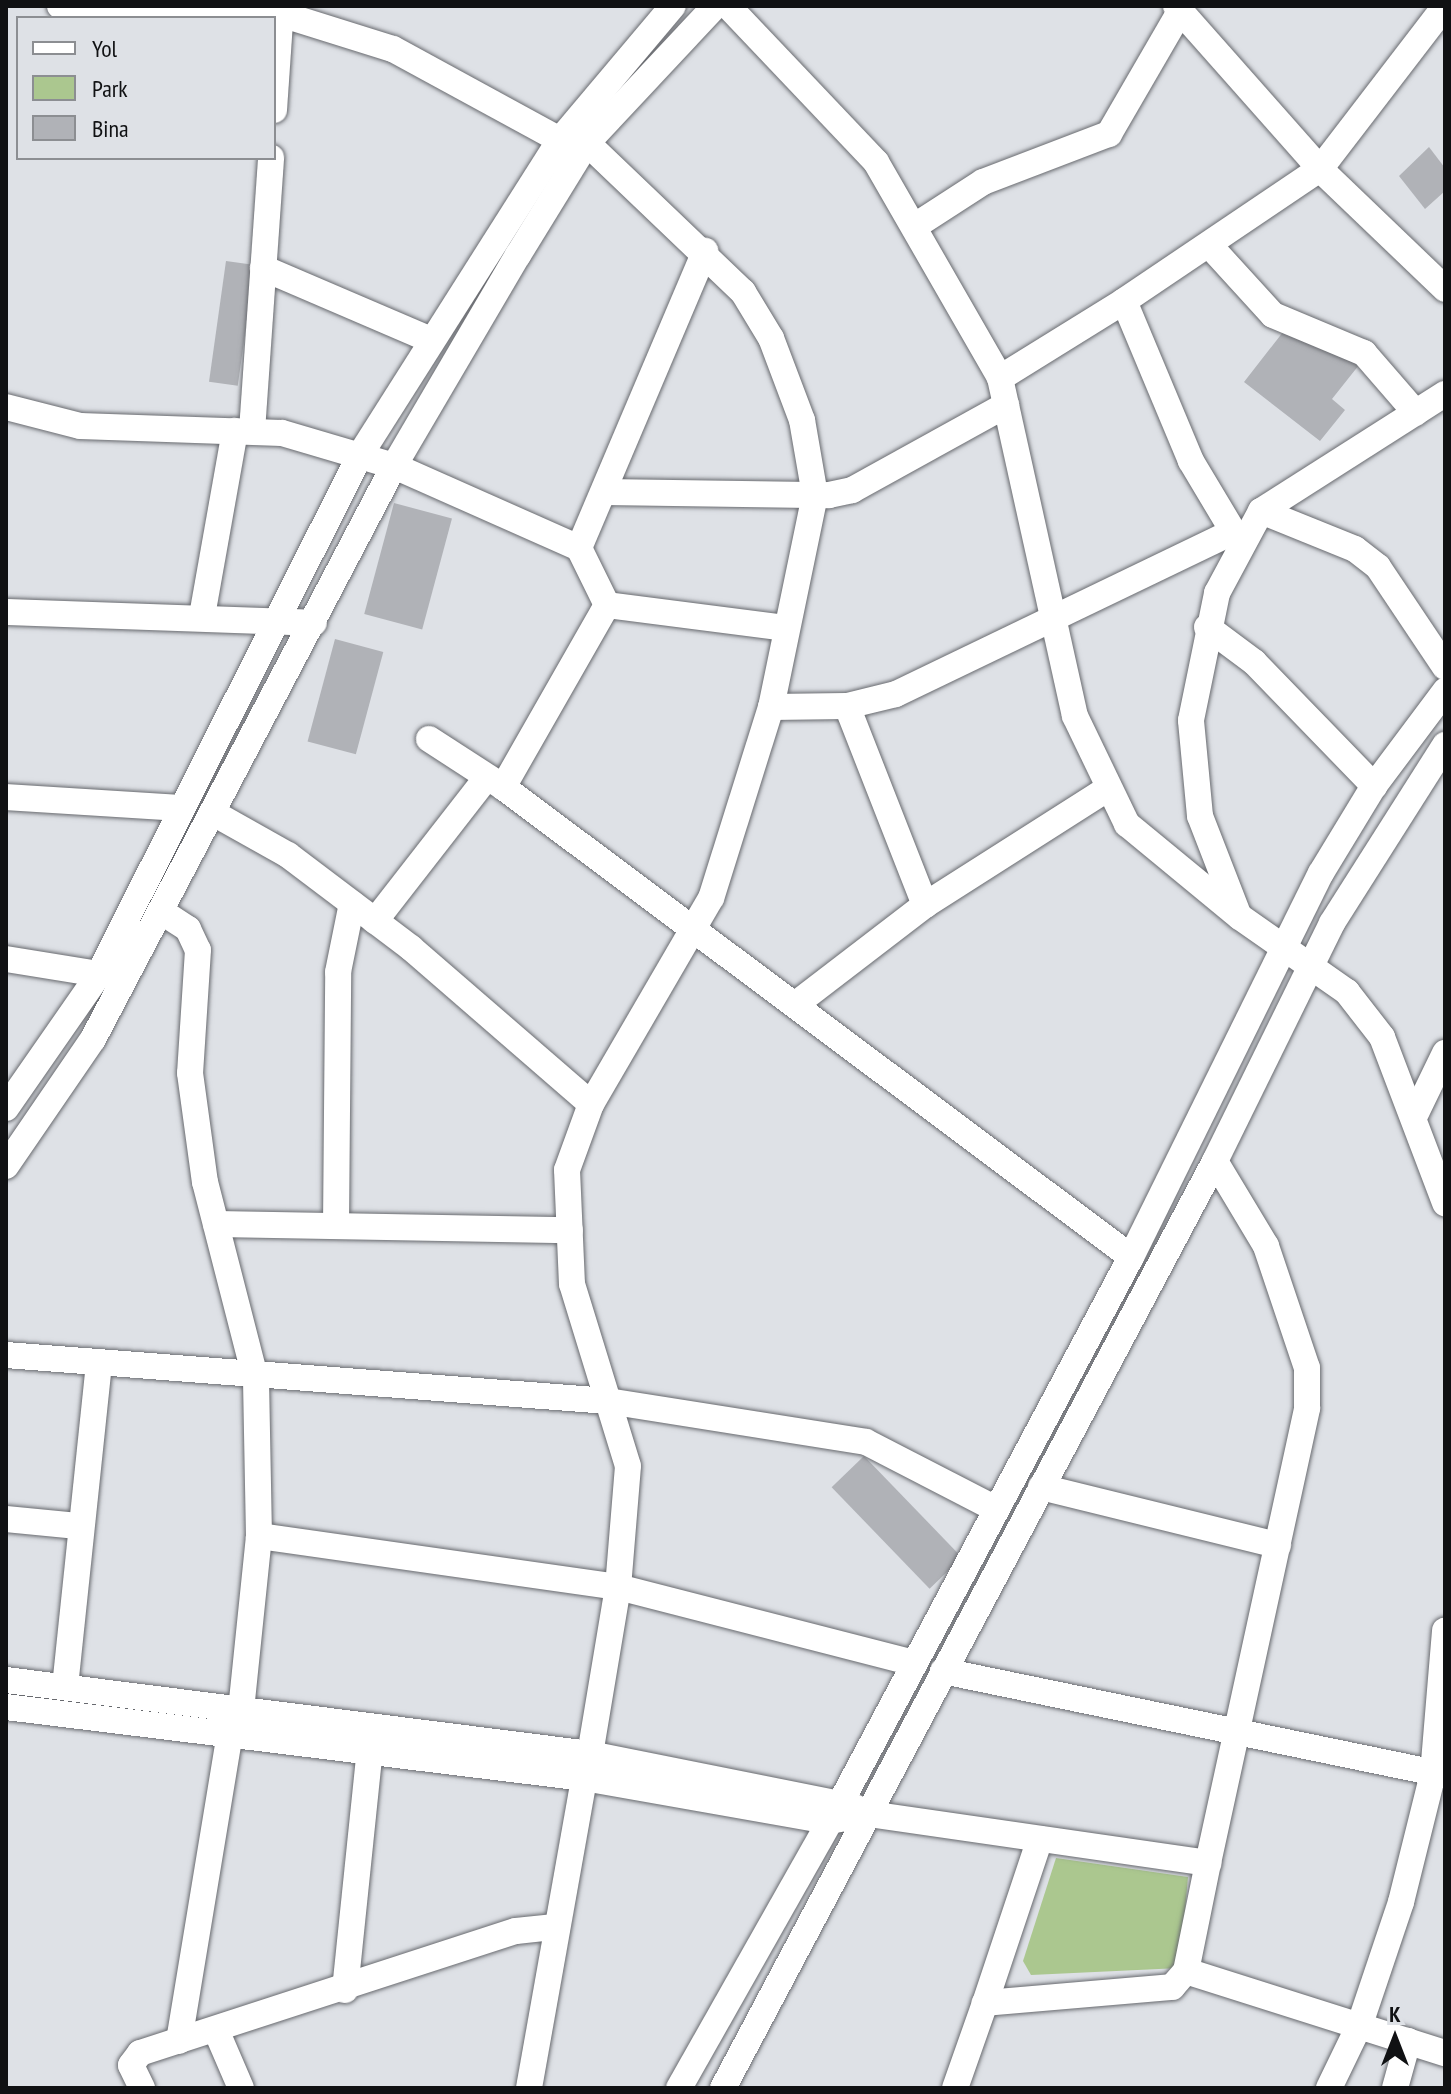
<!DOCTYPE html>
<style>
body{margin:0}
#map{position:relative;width:1451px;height:2094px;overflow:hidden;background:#dee1e6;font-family:"PT Sans Narrow",sans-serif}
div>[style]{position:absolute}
.green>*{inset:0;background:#abc78f}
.building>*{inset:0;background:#b0b2b7;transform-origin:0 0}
.roads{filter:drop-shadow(0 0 2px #686a6f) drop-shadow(0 0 2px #686a6f)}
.minor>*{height:26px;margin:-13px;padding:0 13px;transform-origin:13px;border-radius:13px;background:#fff}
span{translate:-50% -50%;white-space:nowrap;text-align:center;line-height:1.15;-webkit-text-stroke:6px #dee1e6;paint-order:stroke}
.frame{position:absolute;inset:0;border:8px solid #101113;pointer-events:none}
.legend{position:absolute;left:16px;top:16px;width:260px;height:144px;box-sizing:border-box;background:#dee1e6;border:2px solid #8c8e92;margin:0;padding:10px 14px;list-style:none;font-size:24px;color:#101113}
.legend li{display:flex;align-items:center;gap:16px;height:40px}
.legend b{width:40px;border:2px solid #8c8e92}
.north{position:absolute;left:1355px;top:1998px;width:80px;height:80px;-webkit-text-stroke:6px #dee1e6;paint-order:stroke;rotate:0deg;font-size:22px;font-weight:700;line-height:32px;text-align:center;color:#101113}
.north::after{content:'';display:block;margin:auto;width:28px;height:36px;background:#101113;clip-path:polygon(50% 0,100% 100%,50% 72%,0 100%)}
</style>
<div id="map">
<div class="green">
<i style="clip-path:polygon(1056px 1858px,1188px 1877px,1180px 1968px,1031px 1975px,1023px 1961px)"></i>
</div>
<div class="building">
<i style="clip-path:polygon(1429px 147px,1445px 168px,1445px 191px,1425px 209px,1399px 176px)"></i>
<i style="left:226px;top:261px;width:29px;height:122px;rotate:8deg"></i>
<i style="clip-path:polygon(1283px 332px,1359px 365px,1332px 399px,1345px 410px,1320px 441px,1244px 382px)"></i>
<i style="left:394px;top:503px;width:60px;height:115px;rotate:15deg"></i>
<i style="left:335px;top:639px;width:50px;height:106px;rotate:15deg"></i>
<i style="left:864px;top:1456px;width:141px;height:45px;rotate:46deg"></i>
</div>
<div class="roads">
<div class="minor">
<i style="left:60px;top:6px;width:221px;rotate:2.1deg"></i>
<i style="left:281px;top:14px;width:117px;rotate:17.4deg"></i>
<i style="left:393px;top:49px;width:190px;rotate:28.6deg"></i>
<i style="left:728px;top:6px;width:215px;rotate:46.5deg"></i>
<i style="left:876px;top:162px;width:249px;rotate:60.1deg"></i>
<i style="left:1000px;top:378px;width:346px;rotate:77.5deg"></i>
<i style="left:1075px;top:716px;width:120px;rotate:64.3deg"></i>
<i style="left:1127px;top:824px;width:146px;rotate:39.5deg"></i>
<i style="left:1240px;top:917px;width:131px;rotate:35deg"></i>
<i style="left:1347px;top:992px;width:57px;rotate:52.1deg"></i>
<i style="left:1382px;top:1037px;width:178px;rotate:69.2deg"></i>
<i style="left:1176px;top:6px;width:217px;rotate:48.5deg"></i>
<i style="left:1320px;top:169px;width:173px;rotate:43.8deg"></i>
<i style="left:274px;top:110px;width:104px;rotate:-86.1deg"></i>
<i style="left:587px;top:143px;width:216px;rotate:43.7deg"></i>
<i style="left:743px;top:292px;width:54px;rotate:58.7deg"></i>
<i style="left:771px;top:338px;width:88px;rotate:69.3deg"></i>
<i style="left:802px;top:420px;width:76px;rotate:80.2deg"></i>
<i style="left:815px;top:495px;width:217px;rotate:101.7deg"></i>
<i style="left:771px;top:707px;width:200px;rotate:107.4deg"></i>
<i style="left:711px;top:898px;width:238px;rotate:120.2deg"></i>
<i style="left:591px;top:1104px;width:70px;rotate:110deg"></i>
<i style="left:567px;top:1170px;width:114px;rotate:87.5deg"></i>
<i style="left:572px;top:1284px;width:190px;rotate:72.9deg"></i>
<i style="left:628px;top:1466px;width:121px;rotate:94.7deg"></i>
<i style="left:618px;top:1587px;width:169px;rotate:99.5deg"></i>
<i style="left:915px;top:226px;width:81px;rotate:-32.9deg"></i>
<i style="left:983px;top:182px;width:135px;rotate:-20.9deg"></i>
<i style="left:1109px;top:134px;width:138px;rotate:-59.9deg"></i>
<i style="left:1210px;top:246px;width:93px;rotate:47.6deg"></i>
<i style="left:1273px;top:315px;width:99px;rotate:22.7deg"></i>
<i style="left:1364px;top:353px;width:79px;rotate:49.1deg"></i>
<i style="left:263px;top:268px;width:183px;rotate:23.2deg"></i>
<i style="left:1000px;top:378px;width:146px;rotate:-31.8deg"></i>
<i style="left:6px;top:407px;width:76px;rotate:14.4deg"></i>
<i style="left:80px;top:426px;width:202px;rotate:2deg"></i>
<i style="left:282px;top:433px;width:117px;rotate:16.4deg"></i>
<i style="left:394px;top:466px;width:202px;rotate:23.9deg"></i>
<i style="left:579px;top:548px;width:64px;rotate:63.8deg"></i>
<i style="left:607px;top:605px;width:210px;rotate:119.7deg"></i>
<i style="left:503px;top:787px;width:784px;rotate:36.81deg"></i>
<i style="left:252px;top:431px;width:274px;rotate:-86deg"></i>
<i style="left:604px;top:492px;width:225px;rotate:0.8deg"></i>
<i style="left:829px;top:495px;width:24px;rotate:-12deg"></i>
<i style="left:852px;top:490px;width:176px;rotate:-28.9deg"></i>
<i style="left:1261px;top:511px;width:101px;rotate:22deg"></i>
<i style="left:1355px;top:549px;width:29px;rotate:38deg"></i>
<i style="left:1378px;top:567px;width:120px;rotate:56.2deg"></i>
<i style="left:1240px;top:543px;width:96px;rotate:-120.9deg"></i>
<i style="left:1191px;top:461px;width:173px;rotate:-112.7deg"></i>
<i style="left:1124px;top:301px;width:236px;rotate:-34deg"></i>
<i style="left:1320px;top:169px;width:205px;rotate:-52.5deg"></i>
<i style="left:579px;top:548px;width:323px;rotate:-67deg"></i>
<i style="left:607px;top:605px;width:180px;rotate:7.3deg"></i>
<i style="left:6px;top:612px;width:308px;rotate:2deg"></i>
<i style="left:202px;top:616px;width:188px;rotate:-79.9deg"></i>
<i style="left:1207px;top:627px;width:59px;rotate:36.7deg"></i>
<i style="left:1254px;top:662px;width:173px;rotate:45.9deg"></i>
<i style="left:847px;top:706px;width:214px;rotate:68.6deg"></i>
<i style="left:925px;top:905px;width:218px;rotate:-32.5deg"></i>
<i style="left:771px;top:707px;width:76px;rotate:-0.8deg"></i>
<i style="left:847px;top:706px;width:50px;rotate:-13.8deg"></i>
<i style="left:896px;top:694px;width:372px;rotate:-25.7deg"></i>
<i style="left:429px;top:739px;width:85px;rotate:32.9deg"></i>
<i style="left:6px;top:797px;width:174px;rotate:3.6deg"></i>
<i style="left:215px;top:814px;width:84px;rotate:29.3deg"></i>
<i style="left:288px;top:855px;width:154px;rotate:37.1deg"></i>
<i style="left:411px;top:948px;width:238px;rotate:40.9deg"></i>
<i style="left:162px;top:912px;width:31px;rotate:33deg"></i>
<i style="left:188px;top:929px;width:23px;rotate:65deg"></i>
<i style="left:198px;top:950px;width:123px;rotate:93.7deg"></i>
<i style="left:190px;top:1073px;width:110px;rotate:82.2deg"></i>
<i style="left:205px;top:1182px;width:204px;rotate:75.6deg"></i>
<i style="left:256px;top:1380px;width:156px;rotate:88.9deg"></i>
<i style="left:259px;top:1536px;width:174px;rotate:95.9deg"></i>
<i style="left:1238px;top:914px;width:105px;rotate:-111.2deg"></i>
<i style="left:1200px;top:816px;width:96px;rotate:-95.4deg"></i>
<i style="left:1191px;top:720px;width:130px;rotate:-78.4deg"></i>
<i style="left:1217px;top:593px;width:93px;rotate:-61.8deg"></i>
<i style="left:1261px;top:511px;width:218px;rotate:-32.5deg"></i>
<i style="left:375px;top:921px;width:182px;rotate:-52.1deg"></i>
<i style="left:6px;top:959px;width:94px;rotate:9.2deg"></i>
<i style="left:796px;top:1004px;width:163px;rotate:-37.5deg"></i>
<i style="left:6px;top:1108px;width:163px;rotate:-55.2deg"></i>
<i style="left:99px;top:974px;width:581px;rotate:-63.3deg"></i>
<i style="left:360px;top:455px;width:373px;rotate:-57.6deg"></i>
<i style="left:560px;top:140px;width:175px;rotate:-49.9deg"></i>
<i style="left:1416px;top:1113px;width:67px;rotate:-64.2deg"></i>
<i style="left:6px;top:1166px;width:154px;rotate:-55.6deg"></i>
<i style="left:93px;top:1039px;width:647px;rotate:-62.29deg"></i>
<i style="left:394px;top:466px;width:245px;rotate:-59.6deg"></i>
<i style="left:518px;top:255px;width:132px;rotate:-58.4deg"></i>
<i style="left:587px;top:143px;width:187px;rotate:-46.9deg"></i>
<i style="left:216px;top:1224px;width:354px;rotate:1deg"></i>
<i style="left:336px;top:1226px;width:254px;rotate:-89.5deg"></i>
<i style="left:338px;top:972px;width:70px;rotate:-78.5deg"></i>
<i style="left:6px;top:1355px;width:604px;rotate:4.37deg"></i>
<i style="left:608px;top:1401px;width:261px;rotate:9deg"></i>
<i style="left:866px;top:1442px;width:146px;rotate:27.3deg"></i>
<i style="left:1041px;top:1487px;width:244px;rotate:13.8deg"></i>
<i style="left:6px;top:1519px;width:72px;rotate:5.6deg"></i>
<i style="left:259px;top:1536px;width:363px;rotate:8.1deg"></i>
<i style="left:618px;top:1587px;width:306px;rotate:14.4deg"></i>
<i style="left:943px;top:1671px;width:513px;rotate:11.7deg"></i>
<i style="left:6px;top:1680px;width:589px;rotate:7.22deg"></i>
<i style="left:590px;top:1754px;width:270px;rotate:11.3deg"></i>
<i style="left:65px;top:1687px;width:325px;rotate:-84deg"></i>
<i style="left:6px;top:1707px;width:582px;rotate:7deg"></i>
<i style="left:584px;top:1778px;width:249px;rotate:10deg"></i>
<i style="left:829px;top:1821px;width:41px;rotate:-9.9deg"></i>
<i style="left:869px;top:1814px;width:343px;rotate:8.2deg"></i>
<i style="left:1208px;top:1863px;width:110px;rotate:101.5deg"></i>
<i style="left:1186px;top:1971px;width:21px;rotate:131deg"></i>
<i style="left:1172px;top:1987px;width:188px;rotate:175.1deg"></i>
<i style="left:985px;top:2003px;width:90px;rotate:109.4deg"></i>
<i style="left:1208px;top:1863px;width:466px;rotate:-77.7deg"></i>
<i style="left:1307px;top:1408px;width:40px;rotate:-90deg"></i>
<i style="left:1307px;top:1368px;width:129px;rotate:-108.6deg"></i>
<i style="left:1266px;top:1246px;width:99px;rotate:-121deg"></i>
<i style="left:1186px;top:1971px;width:272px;rotate:17.6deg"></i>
<i style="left:345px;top:1990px;width:242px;rotate:-84.1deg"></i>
<i style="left:985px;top:2003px;width:173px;rotate:-71.5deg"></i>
<i style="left:216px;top:2030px;width:63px;rotate:66.7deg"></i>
<i style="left:179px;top:2041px;width:312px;rotate:-80.6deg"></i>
<i style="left:142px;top:2088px;width:25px;rotate:-116deg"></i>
<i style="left:131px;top:2065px;width:15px;rotate:-53deg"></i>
<i style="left:140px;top:2053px;width:395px;rotate:-18deg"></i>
<i style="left:516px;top:1931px;width:39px;rotate:-6deg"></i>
<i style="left:529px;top:2088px;width:315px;rotate:-79.9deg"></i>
<i style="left:679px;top:2088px;width:331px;rotate:-60.5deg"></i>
<i style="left:842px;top:1800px;width:615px;rotate:-61.98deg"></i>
<i style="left:1131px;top:1257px;width:428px;rotate:-63.7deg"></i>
<i style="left:1321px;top:873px;width:102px;rotate:-58.7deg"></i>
<i style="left:1374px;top:786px;width:119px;rotate:-53.2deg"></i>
<i style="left:723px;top:2088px;width:1049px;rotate:-62.04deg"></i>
<i style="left:1215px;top:1161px;width:265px;rotate:-63.8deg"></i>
<i style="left:1332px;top:923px;width:211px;rotate:-57.6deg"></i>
<i style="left:1329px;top:2088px;width:71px;rotate:-64.2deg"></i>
<i style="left:1360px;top:2024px;width:129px;rotate:-71.4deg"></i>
<i style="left:1401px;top:1902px;width:132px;rotate:-76deg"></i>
<i style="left:1433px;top:1774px;width:144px;rotate:-85.2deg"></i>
<i style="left:1395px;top:2088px;width:49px;rotate:-74.5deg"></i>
</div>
</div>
<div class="frame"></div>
<ul class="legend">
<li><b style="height:10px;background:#fff"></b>Yol</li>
<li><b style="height:22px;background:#abc78f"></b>Park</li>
<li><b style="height:22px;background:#b0b2b7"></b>Bina</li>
</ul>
<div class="north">K</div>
</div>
